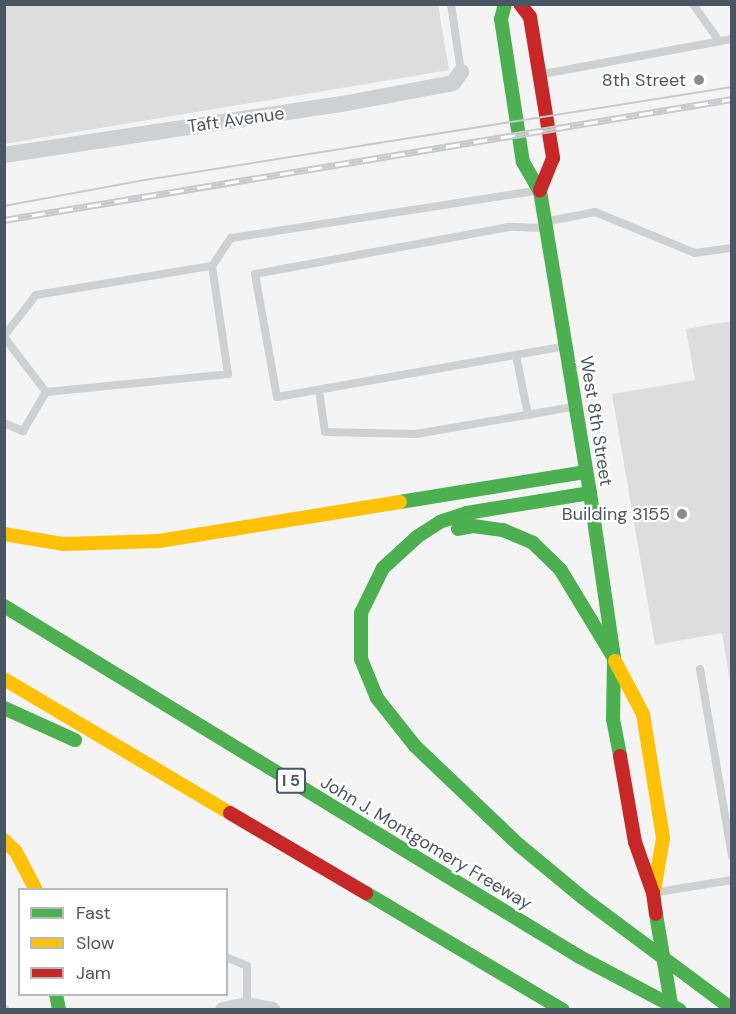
<!DOCTYPE html>
<style>
body{margin:0}
#map{position:relative;width:736px;height:1014px;overflow:hidden;background:#f4f4f4;font-family:"DM Sans",sans-serif}
div>[style]{position:absolute}
.building>*{inset:0;background:#ddddde}
.lane>*{height:8px;margin:-4px;padding:0 4px;transform-origin:4px;border-radius:4px;background:#ced0d2}
.street>*{height:16px;margin:-8px;padding:0 8px;transform-origin:8px;border-radius:8px;background:#ced0d2}
.fast>*{height:14px;margin:-7px;padding:0 7px;transform-origin:7px;border-radius:7px;background:#4caf50}
.slow>*{height:14px;margin:-7px;padding:0 7px;transform-origin:7px;border-radius:7px;background:#ffc107}
.jam>*{height:14px;margin:-7px;padding:0 7px;transform-origin:7px;border-radius:7px;background:#c62828}
.tram>*{height:1.5px;margin:-0.75px;padding:0 0.75px;transform-origin:0.75px;border-radius:0.75px;background:#c9cacc}
.rail>*{height:7px;margin-top:-3.5px;transform-origin:0;background:repeating-linear-gradient(90deg,#fff 0 14px,#c9cacc 0 28px);box-sizing:border-box;border-block:2px solid #c9cacc}
.dots>*{width:16px;height:16px;translate:-50% -50%;box-sizing:border-box;border:3px solid #fff;border-radius:50%}
span{translate:-50% -50%;white-space:nowrap;text-align:center;line-height:1.15;-webkit-text-stroke:4.5px #fff;paint-order:stroke}
.shield-label span{padding:2px 4px;background:#fff;border:2px solid;border-radius:4px;-webkit-text-stroke-width:0}
.shield-label{font-size:16px;color:#4a5661;font-weight:700}
.poi-label{font-size:18px;color:#4a5661}
.right{translate:-100% -50%;text-align:right}
.street-label{font-size:18px;color:#4a5661}
.frame{position:absolute;inset:0;border:6px solid #4a5661;pointer-events:none}
.legend{position:absolute;left:18px;top:888px;width:210px;height:108px;box-sizing:border-box;background:#fff;border:2px solid #b7bbc0;margin:0;padding:8px 10px;list-style:none;font-size:18px;color:#4a5661}
.legend li{display:flex;align-items:center;gap:12px;height:30px}
.legend b{width:30px;border:2px solid #b7bbc0}
</style>
<div id="map">
<div class="building">
<i style="clip-path:polygon(4px 4px,438px 4px,449px 70px,4px 144px)"></i>
<i style="clip-path:polygon(732px 321px,732px 682px,730px 682px,722px 633px,655px 645px,612px 394px,695px 380px,686px 329px)"></i>
</div>
<div class="lane">
<i style="left:451px;top:4px;width:69px;rotate:81.6deg"></i>
<i style="left:693px;top:4px;width:45px;rotate:54.9deg"></i>
<i style="left:543px;top:74px;width:192px;rotate:-10.5deg"></i>
<i style="left:549px;top:221px;width:47px;rotate:-11.1deg"></i>
<i style="left:595px;top:212px;width:108px;rotate:22.3deg"></i>
<i style="left:695px;top:253px;width:37px;rotate:-8deg"></i>
<i style="left:543px;top:228px;width:34px;rotate:-178deg"></i>
<i style="left:509px;top:227px;width:258px;rotate:169.5deg"></i>
<i style="left:255px;top:274px;width:125px;rotate:79.9deg"></i>
<i style="left:277px;top:397px;width:289px;rotate:-10deg"></i>
<i style="left:4px;top:336px;width:52px;rotate:-52deg"></i>
<i style="left:36px;top:295px;width:178px;rotate:-9.4deg"></i>
<i style="left:4px;top:337px;width:69px;rotate:52.6deg"></i>
<i style="left:516px;top:355px;width:61px;rotate:78.7deg"></i>
<i style="left:319px;top:390px;width:42px;rotate:81.9deg"></i>
<i style="left:325px;top:432px;width:91px;rotate:1.3deg"></i>
<i style="left:416px;top:434px;width:158px;rotate:-9.8deg"></i>
<i style="left:46px;top:392px;width:183px;rotate:-5.6deg"></i>
<i style="left:228px;top:374px;width:109px;rotate:-98.4deg"></i>
<i style="left:212px;top:266px;width:34px;rotate:-56deg"></i>
<i style="left:231px;top:238px;width:309px;rotate:-8.8deg"></i>
<i style="left:4px;top:423px;width:21px;rotate:23deg"></i>
<i style="left:23px;top:431px;width:45px;rotate:-59.5deg"></i>
<i style="left:700px;top:669px;width:190px;rotate:80.3deg"></i>
<i style="left:658px;top:892px;width:75px;rotate:-9.2deg"></i>
<i style="left:226px;top:957px;width:23px;rotate:23deg"></i>
<i style="left:247px;top:966px;width:39px;rotate:90deg"></i>
<i style="left:5px;top:1009px;width:1px;rotate:90deg"></i>
</div>
<div class="street">
<i style="left:4px;top:155px;width:342px;rotate:-8.6deg"></i>
<i style="left:342px;top:104px;width:113px;rotate:-10.7deg"></i>
<i style="left:453px;top:83px;width:14px;rotate:-54deg"></i>
<i style="left:223px;top:1010px;width:25px;rotate:-12deg"></i>
<i style="left:247px;top:1005px;width:26px;rotate:11deg"></i>
</div>
<div class="fast">
<i style="left:505px;top:4px;width:16px;rotate:105deg"></i>
<i style="left:501px;top:19px;width:145px;rotate:81.3deg"></i>
<i style="left:523px;top:162px;width:34px;rotate:60deg"></i>
<i style="left:540px;top:191px;width:306px;rotate:80.6deg"></i>
<i style="left:590px;top:493px;width:167px;rotate:81.7deg"></i>
<i style="left:614px;top:658px;width:61px;rotate:90.9deg"></i>
<i style="left:613px;top:719px;width:38px;rotate:79deg"></i>
<i style="left:590px;top:493px;width:125px;rotate:170.8deg"></i>
<i style="left:467px;top:513px;width:28px;rotate:162deg"></i>
<i style="left:440px;top:522px;width:27px;rotate:147deg"></i>
<i style="left:417px;top:537px;width:46px;rotate:137.6deg"></i>
<i style="left:383px;top:568px;width:50px;rotate:116.1deg"></i>
<i style="left:361px;top:613px;width:46px;rotate:90deg"></i>
<i style="left:361px;top:659px;width:42px;rotate:67.7deg"></i>
<i style="left:377px;top:698px;width:61px;rotate:51.6deg"></i>
<i style="left:415px;top:746px;width:144px;rotate:43.6deg"></i>
<i style="left:519px;top:845px;width:83px;rotate:39.6deg"></i>
<i style="left:583px;top:898px;width:186px;rotate:36.7deg"></i>
<i style="left:400px;top:502px;width:187px;rotate:-9.2deg"></i>
<i style="left:458px;top:529px;width:15px;rotate:-11deg"></i>
<i style="left:473px;top:526px;width:30px;rotate:8deg"></i>
<i style="left:503px;top:530px;width:33px;rotate:23deg"></i>
<i style="left:533px;top:543px;width:37px;rotate:44deg"></i>
<i style="left:560px;top:569px;width:104px;rotate:58.8deg"></i>
<i style="left:4px;top:606px;width:672px;rotate:31.37deg"></i>
<i style="left:578px;top:956px;width:115px;rotate:27.9deg"></i>
<i style="left:4px;top:708px;width:78px;rotate:24.3deg"></i>
<i style="left:366px;top:893px;width:229px;rotate:30.7deg"></i>
<i style="left:656px;top:914px;width:97px;rotate:80.5deg"></i>
<i style="left:56px;top:994px;width:16px;rotate:79deg"></i>
</div>
<div class="slow">
<i style="left:4px;top:534px;width:61px;rotate:9.5deg"></i>
<i style="left:64px;top:544px;width:95px;rotate:-1.8deg"></i>
<i style="left:159px;top:541px;width:244px;rotate:-9.2deg"></i>
<i style="left:615px;top:661px;width:60px;rotate:62.2deg"></i>
<i style="left:643px;top:714px;width:126px;rotate:80.8deg"></i>
<i style="left:663px;top:838px;width:54px;rotate:99.6deg"></i>
<i style="left:4px;top:679px;width:263px;rotate:30.7deg"></i>
<i style="left:4px;top:840px;width:17px;rotate:45deg"></i>
<i style="left:16px;top:852px;width:43px;rotate:62.2deg"></i>
</div>
<div class="jam">
<i style="left:520px;top:4px;width:16px;rotate:52deg"></i>
<i style="left:530px;top:17px;width:143px;rotate:80.7deg"></i>
<i style="left:553px;top:158px;width:35px;rotate:112deg"></i>
<i style="left:620px;top:756px;width:87px;rotate:80.1deg"></i>
<i style="left:635px;top:842px;width:54px;rotate:70.6deg"></i>
<i style="left:653px;top:893px;width:21px;rotate:82deg"></i>
<i style="left:230px;top:813px;width:158px;rotate:30.5deg"></i>
</div>
<div class="tram">
<i style="left:4px;top:206px;width:137px;rotate:-10.5deg"></i>
<i style="left:139px;top:181px;width:600px;rotate:-9.01deg"></i>
</div>
<div class="rail">
<i style="left:4px;top:220px;width:738px;rotate:-9.44deg"></i>
</div>
<div class="dots">
<i style="left:699px;top:80px;background:#868d94"></i>
<i style="left:682px;top:514px;background:#868d94"></i>
</div>
<div class="shield-label">
<span style="left:291px;top:781px">I 5</span>
</div>
<div class="poi-label">
<span class="right" style="left:686px;top:80px">8th Street</span>
<span class="right" style="left:670px;top:514px">Building 3155</span>
</div>
<div class="street-label">
<span style="left:236px;top:120px;rotate:-8deg">Taft Avenue</span>
<span style="left:596px;top:421px;rotate:81deg">West 8th Street</span>
<span style="left:426px;top:843px;rotate:31deg">John J. Montgomery Freeway</span>
</div>
<div class="frame"></div>
<ul class="legend">
<li><b style="height:8px;background:#4caf50"></b>Fast</li>
<li><b style="height:8px;background:#ffc107"></b>Slow</li>
<li><b style="height:8px;background:#c62828"></b>Jam</li>
</ul>
</div>
